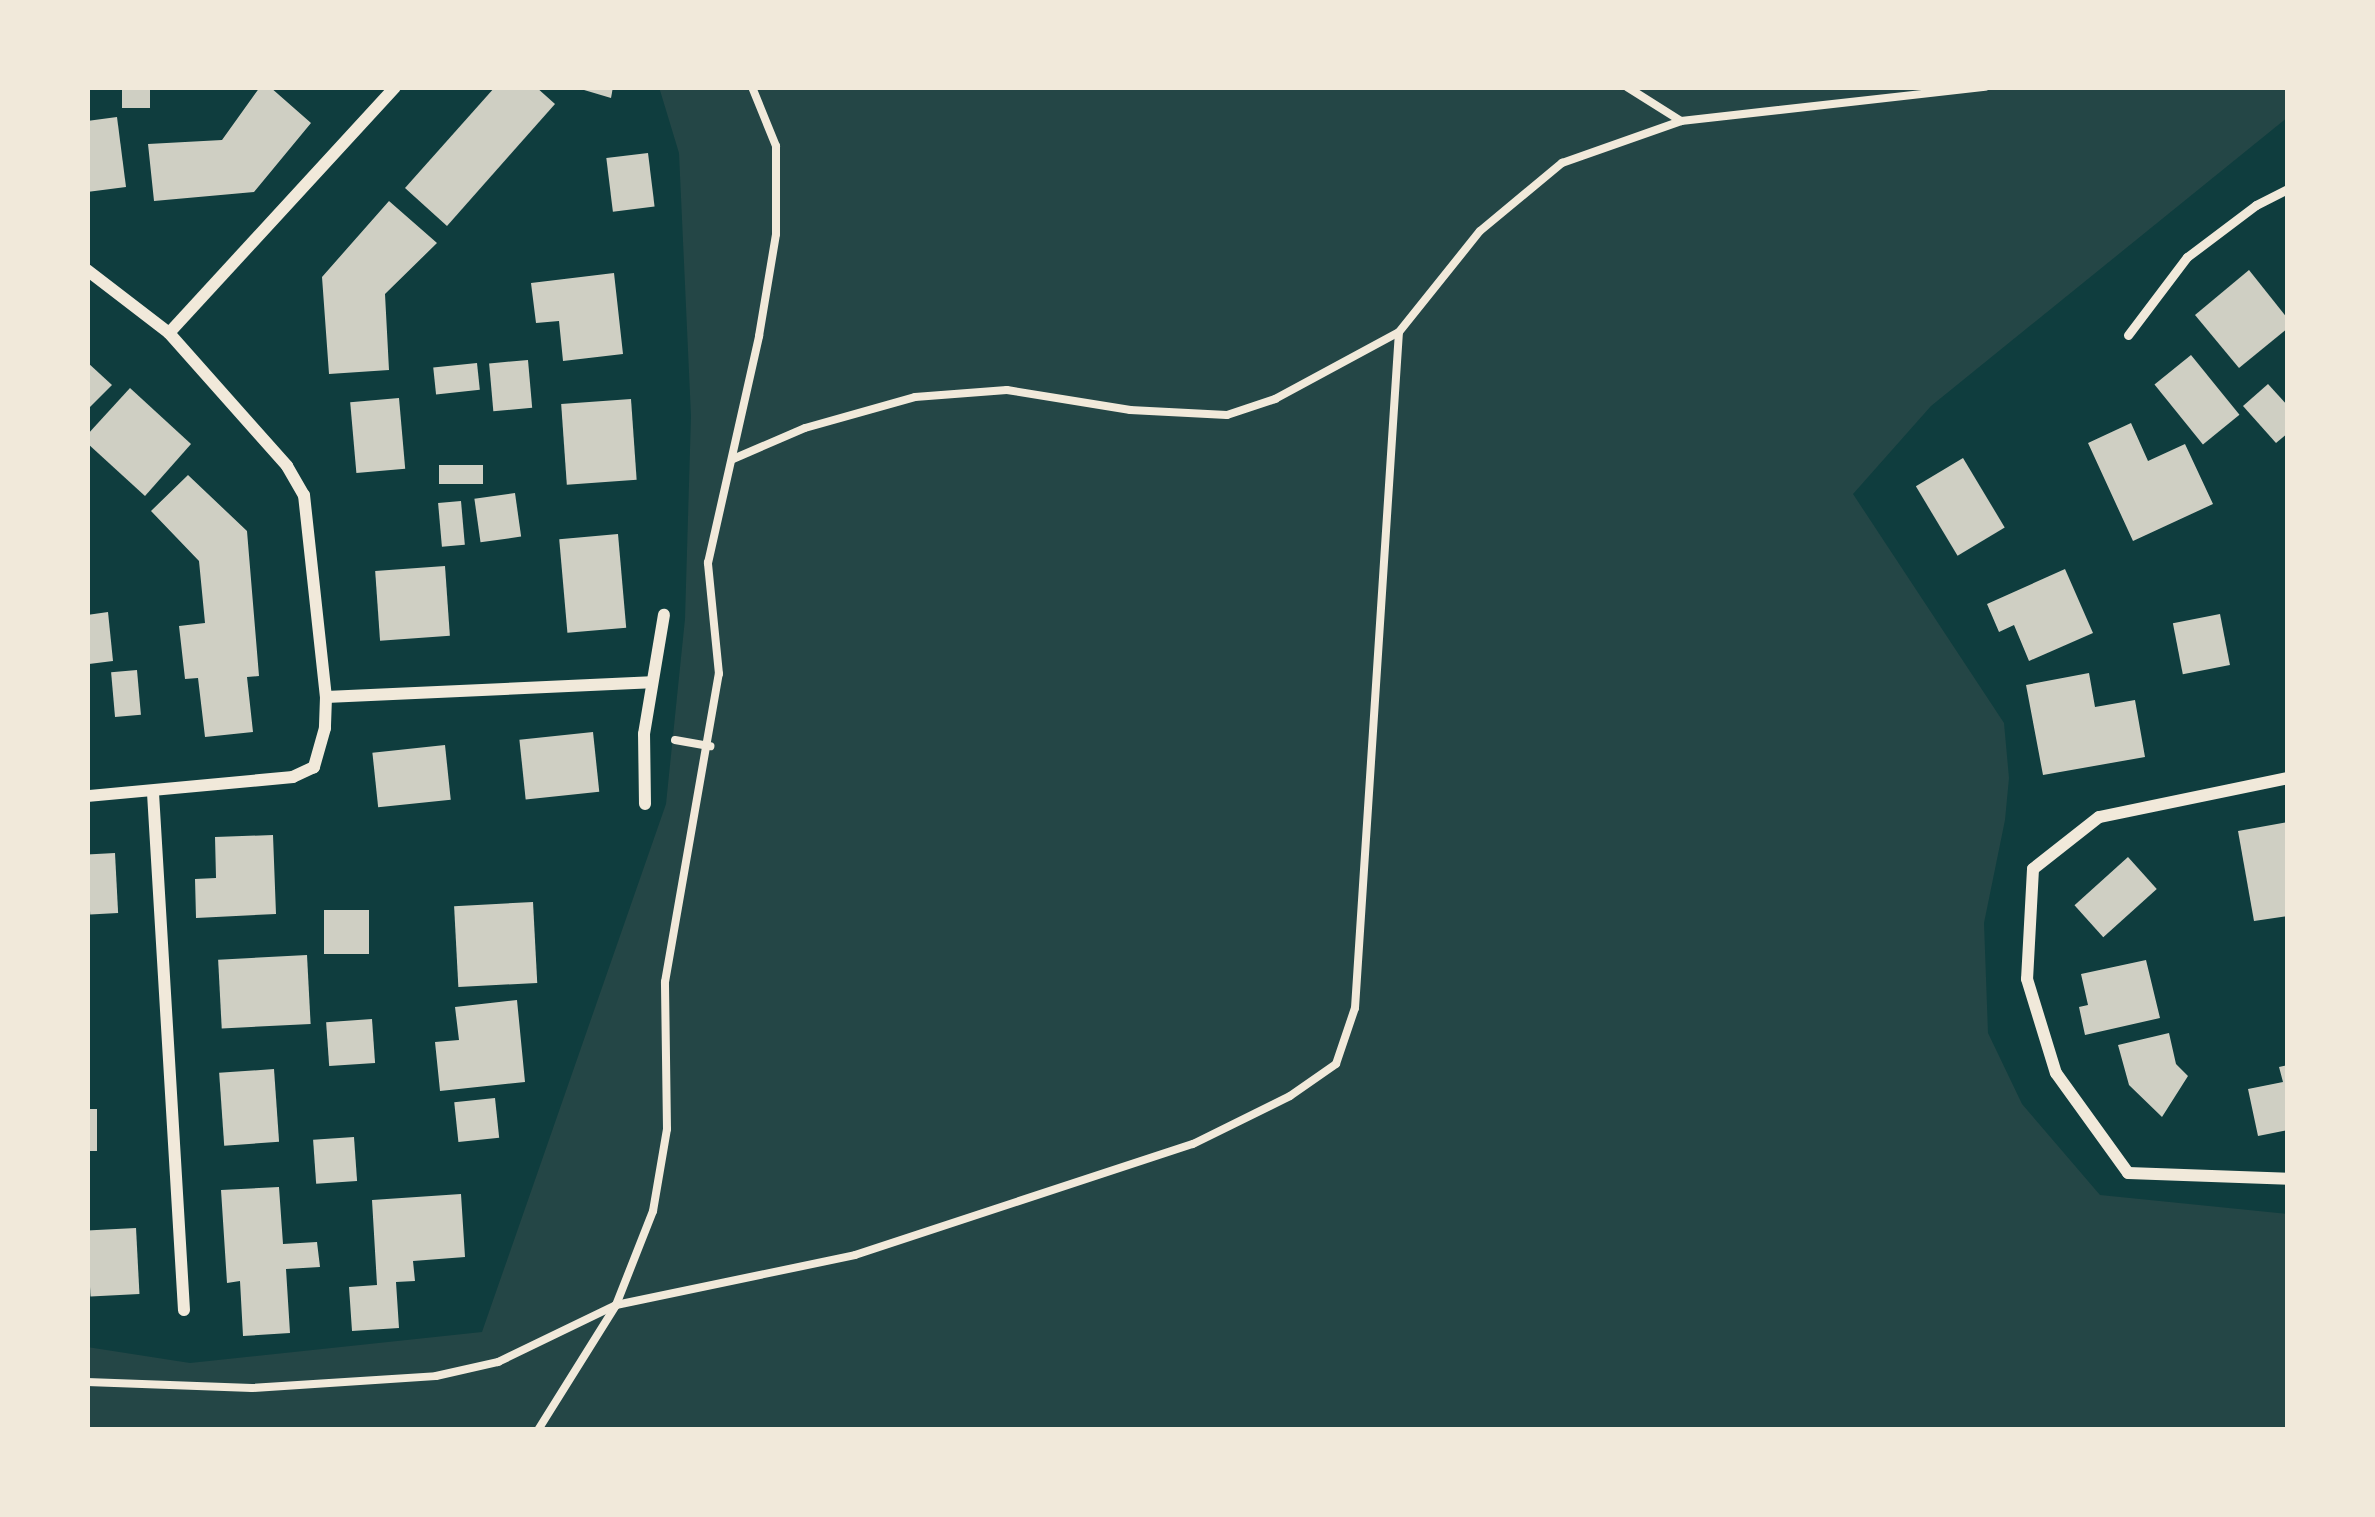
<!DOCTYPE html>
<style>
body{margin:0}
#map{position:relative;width:2375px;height:1517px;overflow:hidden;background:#0f3d3e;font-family:Mulish,sans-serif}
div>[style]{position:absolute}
.green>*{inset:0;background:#244646}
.building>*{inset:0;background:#cfcfc3;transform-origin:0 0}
.path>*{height:8px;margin:-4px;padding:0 4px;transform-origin:4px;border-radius:4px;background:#f1e9da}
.service>*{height:9px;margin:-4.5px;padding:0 4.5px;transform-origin:4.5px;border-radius:4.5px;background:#f1e9da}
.minor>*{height:12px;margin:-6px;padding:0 6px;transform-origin:6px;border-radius:6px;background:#f1e9da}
span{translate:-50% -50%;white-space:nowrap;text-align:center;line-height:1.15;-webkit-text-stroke:12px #f1e9da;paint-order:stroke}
.frame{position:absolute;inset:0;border:90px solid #f1e9da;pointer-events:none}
</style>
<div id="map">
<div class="green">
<i style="clip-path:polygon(659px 87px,2288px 87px,2288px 117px,1931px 406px,1853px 494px,2004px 723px,2009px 778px,2005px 820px,1984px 923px,1988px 1033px,2022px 1104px,2100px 1195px,2288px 1214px,2288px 1430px,87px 1430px,87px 1347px,190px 1363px,482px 1332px,666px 804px,685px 619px,691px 416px,679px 153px)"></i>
</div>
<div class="building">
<i style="left:122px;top:87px;width:28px;height:21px"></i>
<i style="clip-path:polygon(260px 87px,270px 87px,311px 123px,254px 192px,154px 201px,148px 144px,222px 140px)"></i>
<i style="clip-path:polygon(495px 87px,536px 87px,555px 104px,447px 226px,405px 188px)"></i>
<i style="clip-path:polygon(574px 87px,613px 87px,611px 98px)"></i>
<i style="clip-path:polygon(117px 117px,126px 187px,87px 192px,87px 121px)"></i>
<i style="left:648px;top:153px;width:54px;height:42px;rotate:83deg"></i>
<i style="clip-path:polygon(389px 201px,437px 243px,385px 294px,389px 370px,329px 374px,322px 277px)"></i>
<i style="clip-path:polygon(2249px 270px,2288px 319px,2288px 328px,2239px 368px,2195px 315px)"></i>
<i style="clip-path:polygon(614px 273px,623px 354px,563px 361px,559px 321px,536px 323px,531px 283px)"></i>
<i style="left:2191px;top:355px;width:77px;height:47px;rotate:51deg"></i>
<i style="left:528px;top:360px;width:48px;height:39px;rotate:85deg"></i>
<i style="clip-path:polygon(87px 362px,112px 385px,87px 410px)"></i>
<i style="left:477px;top:363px;width:27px;height:44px;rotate:84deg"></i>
<i style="clip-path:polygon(2268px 384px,2288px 406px,2288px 433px,2276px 443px,2243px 406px)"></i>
<i style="clip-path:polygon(130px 388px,191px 444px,145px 496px,87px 443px,87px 435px)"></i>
<i style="left:399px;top:398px;width:71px;height:49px;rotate:85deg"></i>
<i style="left:631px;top:399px;width:81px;height:70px;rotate:86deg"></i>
<i style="clip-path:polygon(2131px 423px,2148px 461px,2185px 444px,2213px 504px,2133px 541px,2088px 443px)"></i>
<i style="left:1963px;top:458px;width:81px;height:55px;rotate:59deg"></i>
<i style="left:483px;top:465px;width:19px;height:44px;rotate:90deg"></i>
<i style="clip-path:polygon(188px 475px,247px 531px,259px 676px,247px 677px,253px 732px,205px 737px,198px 678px,185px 679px,179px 626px,205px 623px,199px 561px,151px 511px)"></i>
<i style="left:515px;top:493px;width:44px;height:41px;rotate:82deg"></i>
<i style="left:461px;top:501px;width:44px;height:23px;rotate:85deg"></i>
<i style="left:618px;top:534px;width:94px;height:59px;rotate:85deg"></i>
<i style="left:445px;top:566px;width:70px;height:70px;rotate:86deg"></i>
<i style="clip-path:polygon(2065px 569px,2093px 633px,2029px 661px,2014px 625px,1999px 632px,1987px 604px)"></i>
<i style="clip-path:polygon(108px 612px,113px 661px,89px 664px,87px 615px)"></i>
<i style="left:2220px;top:614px;width:52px;height:48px;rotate:79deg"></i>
<i style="left:137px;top:670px;width:45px;height:26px;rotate:85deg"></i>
<i style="clip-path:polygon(2089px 673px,2095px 707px,2135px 700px,2145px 757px,2043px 775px,2026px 685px)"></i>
<i style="left:593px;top:732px;width:60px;height:74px;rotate:84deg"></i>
<i style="left:445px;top:745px;width:55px;height:73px;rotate:84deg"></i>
<i style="clip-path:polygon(2288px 822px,2288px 916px,2254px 921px,2238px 831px)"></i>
<i style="clip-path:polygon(273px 835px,276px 914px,196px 918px,195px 879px,216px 878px,215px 837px)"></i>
<i style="left:115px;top:853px;width:60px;height:28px;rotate:87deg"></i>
<i style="left:2128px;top:857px;width:43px;height:72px;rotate:48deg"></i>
<i style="left:533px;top:902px;width:81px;height:79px;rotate:87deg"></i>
<i style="left:369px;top:910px;width:44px;height:45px;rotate:90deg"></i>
<i style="left:307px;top:955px;width:69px;height:89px;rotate:87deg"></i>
<i style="clip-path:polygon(2146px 960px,2160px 1018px,2085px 1035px,2079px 1007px,2088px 1005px,2081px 974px)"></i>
<i style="clip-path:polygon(517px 1000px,525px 1082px,440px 1091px,435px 1042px,459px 1040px,455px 1007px)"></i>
<i style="left:372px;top:1019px;width:44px;height:46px;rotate:86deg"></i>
<i style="clip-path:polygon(2169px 1033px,2176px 1064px,2188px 1076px,2162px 1117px,2129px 1085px,2118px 1045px)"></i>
<i style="clip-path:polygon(2288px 1065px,2288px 1130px,2258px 1136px,2248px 1089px,2283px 1082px,2279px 1067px)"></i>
<i style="left:274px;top:1069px;width:73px;height:55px;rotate:86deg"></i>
<i style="left:495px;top:1098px;width:40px;height:41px;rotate:84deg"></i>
<i style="left:87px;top:1109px;width:10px;height:42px"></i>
<i style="left:354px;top:1137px;width:44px;height:41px;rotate:86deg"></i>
<i style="clip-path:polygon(279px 1187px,283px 1244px,317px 1242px,320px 1267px,286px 1269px,290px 1333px,243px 1336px,240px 1281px,227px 1283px,221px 1190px)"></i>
<i style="clip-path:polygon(461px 1194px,465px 1257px,413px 1261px,415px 1281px,396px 1282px,399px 1328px,352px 1331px,349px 1287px,377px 1285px,372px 1200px)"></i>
<i style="left:136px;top:1228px;width:66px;height:49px;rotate:87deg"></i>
</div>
<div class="path">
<i style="left:1627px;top:87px;width:64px;rotate:32.2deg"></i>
<i style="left:733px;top:459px;width:78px;rotate:-23.3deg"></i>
<i style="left:805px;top:428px;width:114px;rotate:-15.7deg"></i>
<i style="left:915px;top:397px;width:92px;rotate:-4.4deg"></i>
<i style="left:1007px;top:390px;width:125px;rotate:9.2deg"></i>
<i style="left:1130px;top:410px;width:97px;rotate:3deg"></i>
<i style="left:1227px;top:415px;width:51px;rotate:-18.4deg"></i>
<i style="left:1275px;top:399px;width:141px;rotate:-28.4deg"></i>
<i style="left:1399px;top:332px;width:129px;rotate:-51.3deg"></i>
<i style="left:1480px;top:231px;width:107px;rotate:-39.7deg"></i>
<i style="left:1562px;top:163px;width:126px;rotate:-19.4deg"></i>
<i style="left:1681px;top:121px;width:306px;rotate:-6.4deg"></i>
<i style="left:675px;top:740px;width:36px;rotate:10deg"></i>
<i style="left:87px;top:1382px;width:165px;rotate:2.1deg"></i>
<i style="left:252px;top:1388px;width:184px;rotate:-3.7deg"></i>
<i style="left:436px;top:1376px;width:64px;rotate:-12.7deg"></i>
<i style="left:498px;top:1362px;width:131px;rotate:-25.8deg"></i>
<i style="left:616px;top:1305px;width:244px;rotate:-11.8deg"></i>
<i style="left:855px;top:1255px;width:356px;rotate:-18.2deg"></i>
<i style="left:1193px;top:1144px;width:108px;rotate:-26.3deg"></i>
<i style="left:1290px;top:1096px;width:56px;rotate:-34.8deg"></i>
<i style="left:1336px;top:1064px;width:59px;rotate:-71.3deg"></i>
<i style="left:1355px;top:1008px;width:677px;rotate:-86.28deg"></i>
<i style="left:538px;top:1430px;width:147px;rotate:-58deg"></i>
<i style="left:616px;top:1305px;width:101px;rotate:-68.5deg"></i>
<i style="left:653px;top:1211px;width:83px;rotate:-80.3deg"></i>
<i style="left:667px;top:1129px;width:147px;rotate:-90.8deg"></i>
<i style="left:665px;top:982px;width:313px;rotate:-80.1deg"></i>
<i style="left:719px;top:674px;width:112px;rotate:-95.7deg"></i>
<i style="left:708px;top:563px;width:233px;rotate:-77.3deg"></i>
<i style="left:759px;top:336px;width:103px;rotate:-80.5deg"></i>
<i style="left:776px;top:234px;width:88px;rotate:-90deg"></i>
<i style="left:776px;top:146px;width:64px;rotate:-112.1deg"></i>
</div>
<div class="service">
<i style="left:2128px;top:335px;width:98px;rotate:-52.9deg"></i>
<i style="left:2187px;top:257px;width:86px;rotate:-37deg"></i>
<i style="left:2256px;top:205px;width:36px;rotate:-27deg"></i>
</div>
<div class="minor">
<i style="left:87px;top:270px;width:103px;rotate:37.5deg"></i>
<i style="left:169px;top:333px;width:178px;rotate:48.4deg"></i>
<i style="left:287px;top:466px;width:34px;rotate:60deg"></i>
<i style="left:304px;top:495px;width:203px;rotate:83.8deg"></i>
<i style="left:326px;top:697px;width:31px;rotate:92deg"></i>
<i style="left:325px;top:728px;width:41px;rotate:105.8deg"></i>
<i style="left:314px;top:767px;width:23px;rotate:155deg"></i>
<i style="left:293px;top:777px;width:207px;rotate:174.7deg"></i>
<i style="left:169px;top:333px;width:334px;rotate:-47.4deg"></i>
<i style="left:326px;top:697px;width:325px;rotate:-2.6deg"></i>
<i style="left:2288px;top:778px;width:193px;rotate:168.3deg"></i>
<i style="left:2099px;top:817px;width:84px;rotate:141.8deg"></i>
<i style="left:2033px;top:869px;width:110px;rotate:93.1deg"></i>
<i style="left:2027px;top:979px;width:98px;rotate:72.9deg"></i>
<i style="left:2056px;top:1073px;width:123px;rotate:54.2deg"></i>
<i style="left:2128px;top:1173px;width:160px;rotate:2.1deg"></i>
<i style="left:153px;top:793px;width:518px;rotate:86.57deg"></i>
<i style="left:645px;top:804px;width:70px;rotate:-90.8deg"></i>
<i style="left:644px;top:734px;width:121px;rotate:-80.5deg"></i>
</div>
<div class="frame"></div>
</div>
